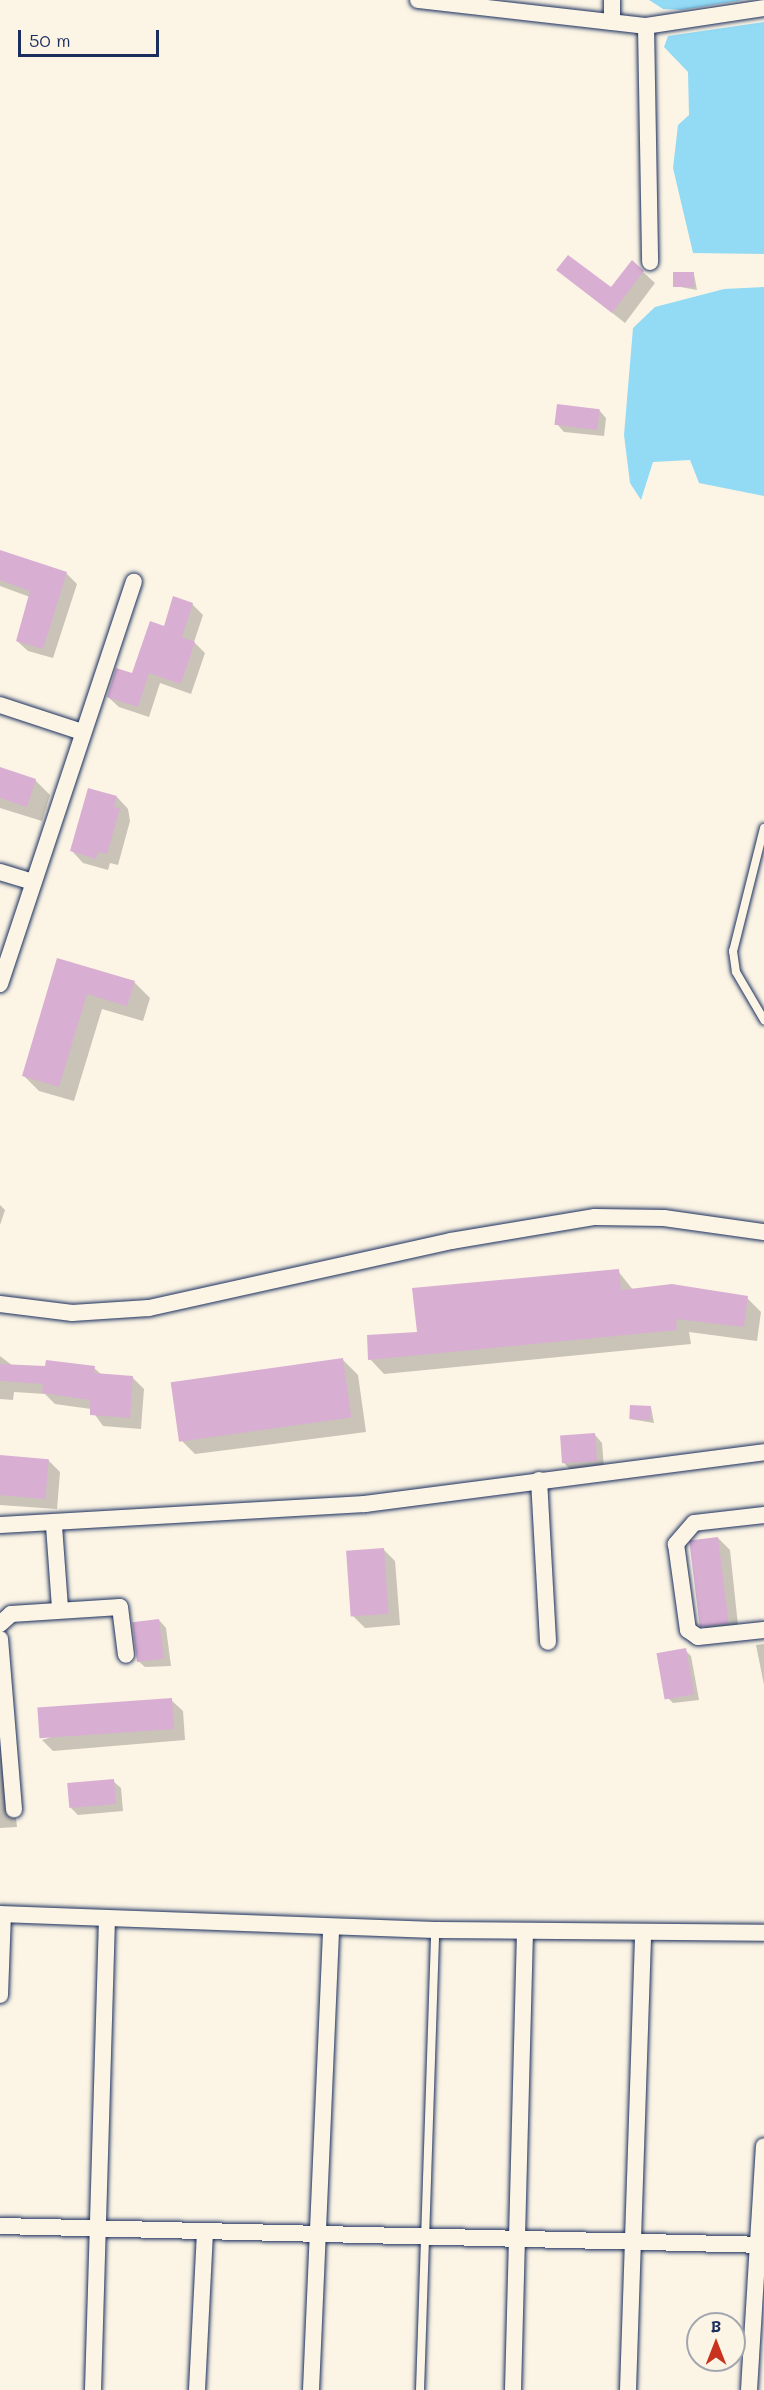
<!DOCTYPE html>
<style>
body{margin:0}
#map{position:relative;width:764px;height:2390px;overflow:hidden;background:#fcf5e5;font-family:Mali,sans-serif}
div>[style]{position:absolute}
.water>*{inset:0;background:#93daf5}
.shadow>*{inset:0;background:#0003}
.building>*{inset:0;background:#d9aed3;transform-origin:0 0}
.roads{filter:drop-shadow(0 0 2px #1b2f5e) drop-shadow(0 0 2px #1b2f5e)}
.service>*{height:8px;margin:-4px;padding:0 4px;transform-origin:4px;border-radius:4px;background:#fcf5e5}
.minor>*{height:16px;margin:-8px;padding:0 8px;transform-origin:8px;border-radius:8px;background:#fcf5e5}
span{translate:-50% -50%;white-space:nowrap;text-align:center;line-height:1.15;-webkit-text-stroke:4.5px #fcf5e5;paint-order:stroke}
.north{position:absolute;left:686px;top:2312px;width:60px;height:60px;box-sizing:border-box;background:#fcf5e5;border:2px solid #a2a6af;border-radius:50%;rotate:0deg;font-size:16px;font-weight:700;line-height:24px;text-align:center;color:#1b2f5e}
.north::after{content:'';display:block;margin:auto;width:21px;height:27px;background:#c8321e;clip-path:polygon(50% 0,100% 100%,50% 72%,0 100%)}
.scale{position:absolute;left:18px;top:30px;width:141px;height:27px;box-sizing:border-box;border:3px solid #1b2f5e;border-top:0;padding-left:8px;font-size:18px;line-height:21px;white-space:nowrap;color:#1b2f5e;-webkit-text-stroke:4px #fcf5e5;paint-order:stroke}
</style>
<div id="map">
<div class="water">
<i style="clip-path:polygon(649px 0,744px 0,682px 10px,663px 9px)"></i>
<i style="clip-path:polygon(764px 22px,764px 254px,693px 253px,673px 168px,678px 125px,689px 115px,688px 72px,664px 47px,668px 36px)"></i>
<i style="clip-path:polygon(764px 287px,764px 496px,699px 483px,690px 460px,653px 462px,641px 500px,630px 483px,624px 435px,633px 328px,655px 307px,724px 289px)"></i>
</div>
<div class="shadow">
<i style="clip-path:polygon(558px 270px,612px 289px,643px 272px,655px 283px,625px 323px)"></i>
<i style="clip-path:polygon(694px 274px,697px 290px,675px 286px)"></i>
<i style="clip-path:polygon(599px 410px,606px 418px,604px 436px,564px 432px,557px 424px)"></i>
<i style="clip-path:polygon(0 552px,67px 574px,77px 584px,53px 658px,28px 651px,17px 641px,30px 597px,0 586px)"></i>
<i style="clip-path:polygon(192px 604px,203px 615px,194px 642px,205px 653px,191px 694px,160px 683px,149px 717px,119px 707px,108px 697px,133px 675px,164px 628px)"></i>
<i style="clip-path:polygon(0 769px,35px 780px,50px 795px,42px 821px,0 808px)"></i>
<i style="clip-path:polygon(117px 797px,128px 809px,130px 821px,118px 865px,110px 863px,108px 870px,83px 863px,72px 851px)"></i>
<i style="clip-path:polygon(58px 960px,134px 982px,150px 998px,143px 1021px,102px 1009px,74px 1101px,39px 1091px,23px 1075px)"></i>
<i style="clip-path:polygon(0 1205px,5px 1210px,0 1225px)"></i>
<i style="clip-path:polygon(618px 1271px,633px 1290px,747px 1298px,761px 1312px,757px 1341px,689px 1332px,691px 1344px,384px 1374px,370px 1359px,419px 1333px)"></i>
<i style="clip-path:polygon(0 1356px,13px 1366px,94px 1368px,102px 1375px,132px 1377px,144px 1389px,141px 1429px,103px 1426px,91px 1409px,55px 1404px,45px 1394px,14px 1392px,13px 1400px,0 1399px)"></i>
<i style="clip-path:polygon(343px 1360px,358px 1375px,366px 1432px,195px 1454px,180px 1439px)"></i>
<i style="clip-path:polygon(651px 1407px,654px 1423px,630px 1419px)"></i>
<i style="clip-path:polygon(595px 1435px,602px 1443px,604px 1468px,572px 1471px,564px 1463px)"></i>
<i style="clip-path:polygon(0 1457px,48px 1460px,60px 1472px,57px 1509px,0 1505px)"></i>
<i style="clip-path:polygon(718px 1538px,730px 1550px,739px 1635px,714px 1637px,702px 1625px)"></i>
<i style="clip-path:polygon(383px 1549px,395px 1561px,400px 1625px,365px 1628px,353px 1616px)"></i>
<i style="clip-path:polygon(159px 1620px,166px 1628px,171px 1666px,145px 1667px,137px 1660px)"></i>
<i style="clip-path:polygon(764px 1644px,764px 1685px,756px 1645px)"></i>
<i style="clip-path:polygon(685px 1650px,691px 1656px,699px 1700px,673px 1703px,667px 1697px)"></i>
<i style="clip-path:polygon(171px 1700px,183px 1711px,185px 1740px,53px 1751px,42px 1740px)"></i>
<i style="clip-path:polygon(0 1746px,9px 1755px,17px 1827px,0 1828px)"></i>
<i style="clip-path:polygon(113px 1781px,121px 1788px,123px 1811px,78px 1815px,71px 1808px)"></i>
</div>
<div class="building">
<i style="clip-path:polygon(568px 255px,611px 287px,632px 260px,644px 271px,612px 313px,556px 270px)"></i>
<i style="left:673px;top:272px;width:21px;height:15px"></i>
<i style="left:557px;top:404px;width:43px;height:21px;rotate:7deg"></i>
<i style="clip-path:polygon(0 550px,67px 572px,43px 649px,16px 641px,30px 591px,0 580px)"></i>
<i style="clip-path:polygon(173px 596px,193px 603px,182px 637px,195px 642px,181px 684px,149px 673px,138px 707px,107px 697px,116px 668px,132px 673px,150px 621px,164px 626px)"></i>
<i style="clip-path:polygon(0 767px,36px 779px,27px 807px,0 798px)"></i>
<i style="clip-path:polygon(88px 788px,117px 796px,114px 807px,120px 808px,107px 854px,98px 852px,96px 859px,70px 851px)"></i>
<i style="clip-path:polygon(57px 958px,135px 981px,127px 1006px,87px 994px,59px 1087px,22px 1076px)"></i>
<i style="clip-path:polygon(619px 1269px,621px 1290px,672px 1284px,748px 1296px,744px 1327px,676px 1319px,677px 1330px,368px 1360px,367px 1335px,417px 1332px,412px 1288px)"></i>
<i style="left:343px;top:1358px;width:60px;height:174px;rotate:82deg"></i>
<i style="clip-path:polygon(46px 1360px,95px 1366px,94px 1373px,133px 1376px,130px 1418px,90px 1415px,90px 1400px,42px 1393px,43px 1384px,0 1381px,0 1364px,45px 1366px)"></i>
<i style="left:630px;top:1405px;width:21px;height:14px;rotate:3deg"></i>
<i style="left:595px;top:1433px;width:28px;height:35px;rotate:86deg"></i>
<i style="left:0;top:1455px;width:49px;height:40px;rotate:5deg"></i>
<i style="left:718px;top:1537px;width:87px;height:29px;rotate:83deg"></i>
<i style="left:384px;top:1548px;width:66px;height:38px;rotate:86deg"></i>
<i style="left:159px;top:1619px;width:40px;height:27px;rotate:83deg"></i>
<i style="left:686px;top:1648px;width:47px;height:30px;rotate:80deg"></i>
<i style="left:172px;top:1698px;width:31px;height:135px;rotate:86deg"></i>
<i style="left:114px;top:1779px;width:25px;height:47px;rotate:85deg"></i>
</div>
<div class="roads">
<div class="service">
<i style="left:764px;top:828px;width:127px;rotate:104.1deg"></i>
<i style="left:733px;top:951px;width:21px;rotate:82deg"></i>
<i style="left:736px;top:972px;width:56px;rotate:59.7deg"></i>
<i style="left:420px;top:2390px;width:460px;rotate:-88.1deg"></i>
</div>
<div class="minor">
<i style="left:418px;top:0;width:229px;rotate:6.5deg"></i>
<i style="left:646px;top:26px;width:236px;rotate:89deg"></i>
<i style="left:612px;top:0;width:22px;rotate:90deg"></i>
<i style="left:646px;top:26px;width:119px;rotate:-8.7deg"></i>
<i style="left:0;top:705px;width:86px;rotate:18.2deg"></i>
<i style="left:0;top:872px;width:34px;rotate:17deg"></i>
<i style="left:0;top:984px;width:424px;rotate:-71.6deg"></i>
<i style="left:0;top:1304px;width:73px;rotate:7.1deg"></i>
<i style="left:72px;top:1313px;width:77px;rotate:-3.7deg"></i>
<i style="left:149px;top:1308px;width:309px;rotate:-12.5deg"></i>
<i style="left:451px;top:1241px;width:146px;rotate:-9.5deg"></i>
<i style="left:595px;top:1217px;width:69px;rotate:0.8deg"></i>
<i style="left:664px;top:1218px;width:101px;rotate:8deg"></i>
<i style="left:539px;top:1480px;width:162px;rotate:86.8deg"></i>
<i style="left:764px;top:1515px;width:70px;rotate:173.5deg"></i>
<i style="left:694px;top:1523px;width:28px;rotate:131deg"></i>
<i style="left:676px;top:1544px;width:87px;rotate:82.1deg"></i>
<i style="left:688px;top:1630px;width:12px;rotate:35deg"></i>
<i style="left:698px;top:1637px;width:66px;rotate:-6.1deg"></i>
<i style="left:0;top:1525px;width:366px;rotate:-3.3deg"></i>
<i style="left:365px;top:1504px;width:402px;rotate:-7.4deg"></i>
<i style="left:54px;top:1526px;width:82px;rotate:85.8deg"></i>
<i style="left:0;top:1624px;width:15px;rotate:-42deg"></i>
<i style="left:11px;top:1614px;width:109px;rotate:-3.7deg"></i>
<i style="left:120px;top:1607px;width:48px;rotate:82.9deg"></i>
<i style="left:0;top:1639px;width:171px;rotate:85.3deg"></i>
<i style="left:0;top:1914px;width:435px;rotate:2.1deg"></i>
<i style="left:435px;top:1930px;width:329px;rotate:0.5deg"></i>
<i style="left:0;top:1995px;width:80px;rotate:-87.9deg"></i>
<i style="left:0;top:2226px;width:764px;rotate:1.42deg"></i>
<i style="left:93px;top:2390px;width:471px;rotate:-88.3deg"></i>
<i style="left:197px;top:2390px;width:158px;rotate:-87.1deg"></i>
<i style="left:311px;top:2390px;width:463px;rotate:-87.5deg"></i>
<i style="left:513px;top:2390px;width:458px;rotate:-88.5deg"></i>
<i style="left:628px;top:2390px;width:458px;rotate:-88.1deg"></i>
<i style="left:749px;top:2390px;width:244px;rotate:-86.5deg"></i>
</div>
</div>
<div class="north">B</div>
<div class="scale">50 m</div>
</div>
